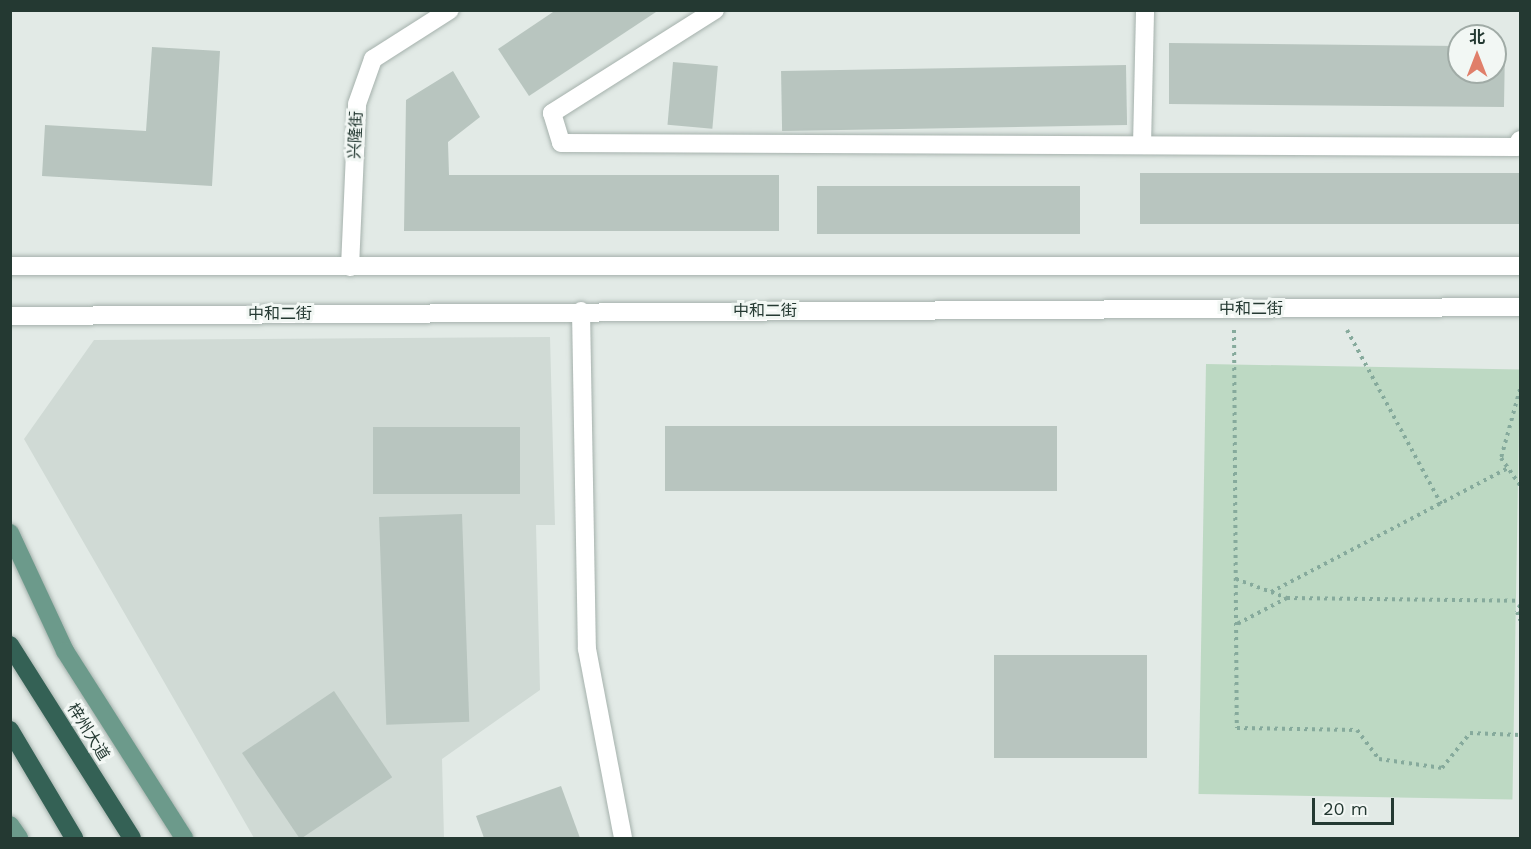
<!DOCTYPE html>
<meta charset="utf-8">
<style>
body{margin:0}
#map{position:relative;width:1531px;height:849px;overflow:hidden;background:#e2eae6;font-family:"Work Sans","Noto Sans SC",sans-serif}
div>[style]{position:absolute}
.built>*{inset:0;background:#d0dad5}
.green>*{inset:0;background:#bdd9c3;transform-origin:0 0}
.building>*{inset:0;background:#b8c5bf;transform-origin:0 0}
.path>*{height:4px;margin-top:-2px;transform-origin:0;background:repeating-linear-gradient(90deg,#86aa9c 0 3px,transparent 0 7.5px)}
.roads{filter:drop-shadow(0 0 2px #a5b1ac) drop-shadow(0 0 2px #a5b1ac)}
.minor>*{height:18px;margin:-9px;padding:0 9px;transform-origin:9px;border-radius:9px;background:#fff}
.major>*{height:18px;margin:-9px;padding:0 9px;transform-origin:9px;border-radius:9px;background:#6c9a8b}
.highway>*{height:18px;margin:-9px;padding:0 9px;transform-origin:9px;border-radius:9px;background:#346155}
span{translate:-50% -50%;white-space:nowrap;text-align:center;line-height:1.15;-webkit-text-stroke:6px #f2f7f4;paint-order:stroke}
.street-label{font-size:16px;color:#243932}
.frame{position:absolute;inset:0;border:12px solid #243932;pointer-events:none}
.north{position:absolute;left:1447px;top:24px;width:60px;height:60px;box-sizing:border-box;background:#f2f7f4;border:2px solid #a0aba6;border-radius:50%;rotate:0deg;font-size:16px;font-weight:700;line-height:24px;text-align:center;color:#243932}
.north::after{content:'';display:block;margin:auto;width:21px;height:27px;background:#e07f6a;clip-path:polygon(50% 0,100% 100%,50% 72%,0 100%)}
.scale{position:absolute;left:1312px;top:798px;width:82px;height:27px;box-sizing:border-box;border:3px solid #243932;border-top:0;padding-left:8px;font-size:18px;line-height:21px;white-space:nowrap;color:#243932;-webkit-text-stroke:4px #f2f7f4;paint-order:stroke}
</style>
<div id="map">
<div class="built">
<i style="clip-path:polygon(550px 337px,555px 525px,536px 525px,540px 690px,442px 759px,444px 838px,254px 838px,24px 439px,94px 340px)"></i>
</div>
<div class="green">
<i style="left:1206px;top:364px;width:314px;height:430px;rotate:1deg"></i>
</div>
<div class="building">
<i style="clip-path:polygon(556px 10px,659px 10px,529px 96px,498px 49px)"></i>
<i style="clip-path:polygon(1169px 43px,1459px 46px,1459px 72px,1495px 72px,1495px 46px,1505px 46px,1504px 107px,1169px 104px)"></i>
<i style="clip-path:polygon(152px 47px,220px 51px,212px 186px,42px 176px,45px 125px,146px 131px)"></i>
<i style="left:673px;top:62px;width:45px;height:63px;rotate:5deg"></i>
<i style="left:1126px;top:65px;width:60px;height:345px;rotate:89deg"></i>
<i style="clip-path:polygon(453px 71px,480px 117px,448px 142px,449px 175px,779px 175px,779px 231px,404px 231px,406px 100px)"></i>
<i style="left:1140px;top:173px;width:380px;height:51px"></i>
<i style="left:817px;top:186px;width:263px;height:48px"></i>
<i style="left:665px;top:426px;width:392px;height:65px"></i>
<i style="left:373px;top:427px;width:147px;height:67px"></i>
<i style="left:462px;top:514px;width:208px;height:83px;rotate:88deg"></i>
<i style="left:994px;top:655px;width:153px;height:103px"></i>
<i style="left:334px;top:691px;width:104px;height:111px;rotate:56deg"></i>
<i style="clip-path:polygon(561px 786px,580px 838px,484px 838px,476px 816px)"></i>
</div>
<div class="path">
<i style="left:1234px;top:330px;width:398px;rotate:89.6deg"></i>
<i style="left:1237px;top:728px;width:120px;rotate:1deg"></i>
<i style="left:1357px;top:730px;width:36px;rotate:53deg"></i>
<i style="left:1379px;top:759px;width:64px;rotate:8.1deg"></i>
<i style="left:1442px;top:768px;width:45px;rotate:-51.3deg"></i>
<i style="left:1470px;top:733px;width:50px;rotate:2.3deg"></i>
<i style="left:1347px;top:330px;width:198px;rotate:61.6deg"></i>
<i style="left:1520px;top:389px;width:72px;rotate:105.4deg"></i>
<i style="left:1501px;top:458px;width:33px;rotate:55deg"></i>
<i style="left:1236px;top:579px;width:54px;rotate:20.4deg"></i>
<i style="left:1287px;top:598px;width:56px;rotate:152.5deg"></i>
<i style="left:1271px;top:592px;width:267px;rotate:-27.6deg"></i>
<i style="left:1287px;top:598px;width:233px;rotate:0.7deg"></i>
<i style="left:1520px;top:605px;width:8px;rotate:113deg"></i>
<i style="left:1517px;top:612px;width:9px;rotate:69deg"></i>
</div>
<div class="roads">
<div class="minor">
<i style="left:715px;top:10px;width:193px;rotate:147.7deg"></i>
<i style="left:552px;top:113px;width:31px;rotate:73deg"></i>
<i style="left:561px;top:143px;width:955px;rotate:0.24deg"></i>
<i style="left:1516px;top:147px;width:8px;rotate:-60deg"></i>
<i style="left:1142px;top:145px;width:135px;rotate:-88.7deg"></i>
<i style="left:10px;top:266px;width:1510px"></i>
<i style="left:350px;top:267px;width:163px;rotate:-87.5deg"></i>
<i style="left:357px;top:104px;width:48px;rotate:-70.4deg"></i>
<i style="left:373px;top:59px;width:91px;rotate:-32.5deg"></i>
<i style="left:581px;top:311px;width:338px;rotate:89deg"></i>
<i style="left:587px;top:649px;width:192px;rotate:79.2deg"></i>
<i style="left:10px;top:316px;width:1510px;rotate:-0.34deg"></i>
</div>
<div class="major">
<i style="left:10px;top:533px;width:130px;rotate:65deg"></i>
<i style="left:65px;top:651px;width:222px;rotate:57.5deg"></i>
<i style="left:10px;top:825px;width:16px;rotate:55deg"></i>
</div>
<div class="highway">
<i style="left:10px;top:645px;width:228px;rotate:57.7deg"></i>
<i style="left:10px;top:730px;width:126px;rotate:59.3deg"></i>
</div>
</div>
<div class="street-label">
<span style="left:356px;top:135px;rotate:-87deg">兴隆街</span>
<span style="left:1251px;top:309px">中和二街</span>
<span style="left:765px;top:311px">中和二街</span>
<span style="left:280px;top:314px">中和二街</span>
<span style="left:88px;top:732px;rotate:58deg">梓州大道</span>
</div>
<div class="frame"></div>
<div class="north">北</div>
<div class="scale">20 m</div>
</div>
